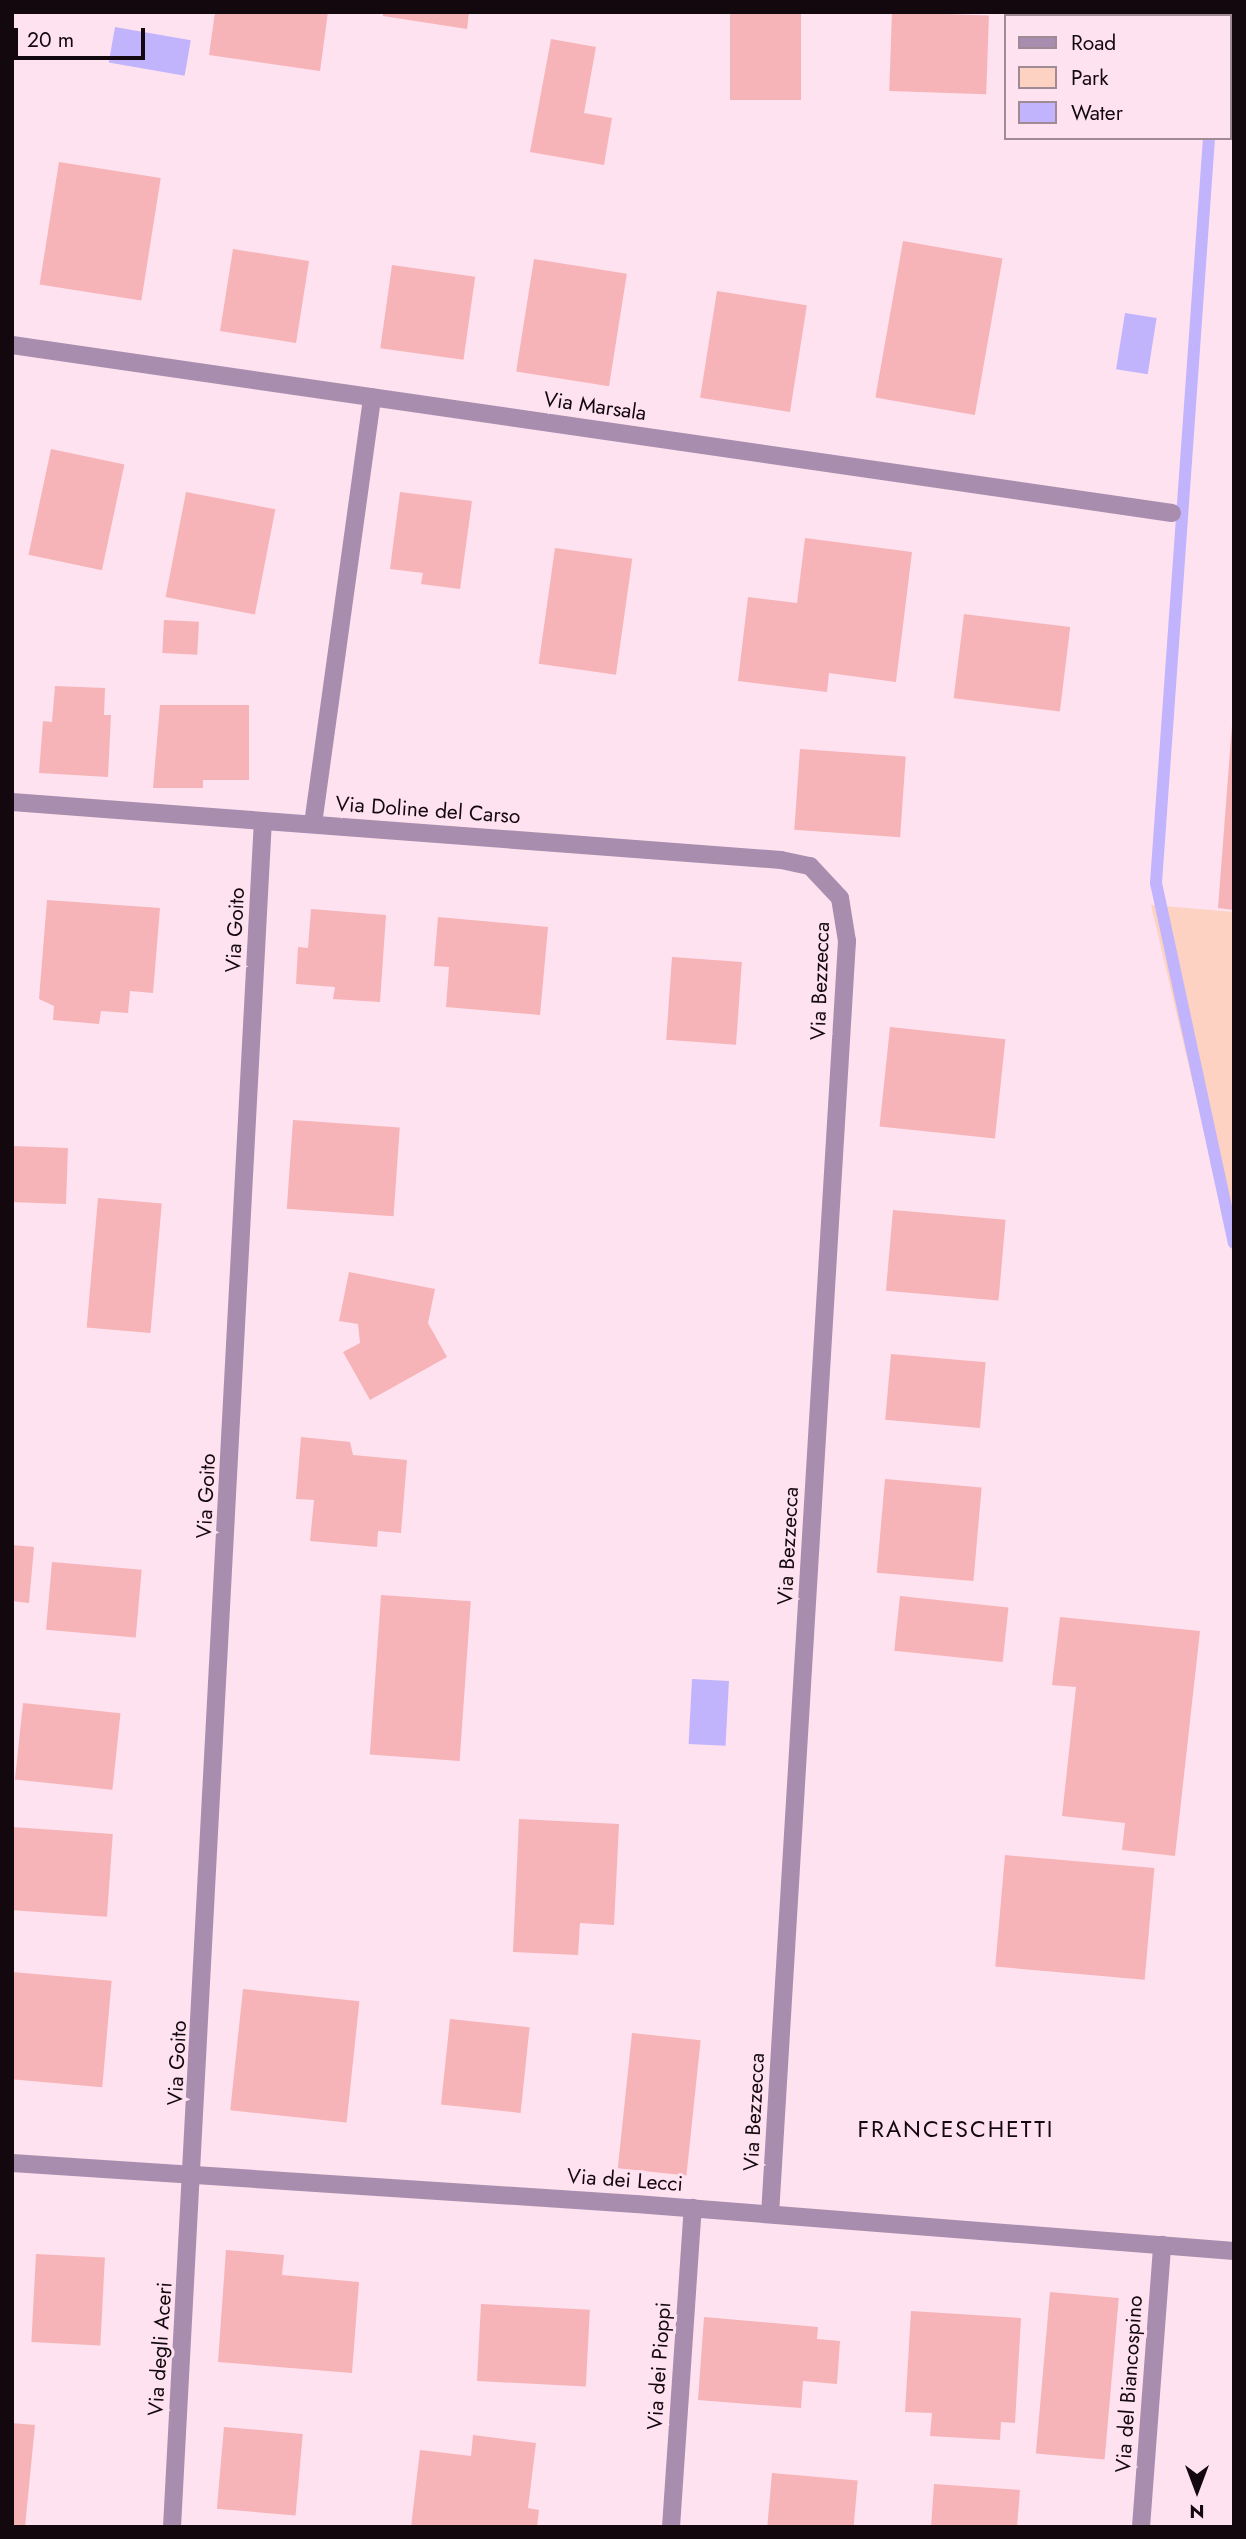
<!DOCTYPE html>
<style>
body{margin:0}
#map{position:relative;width:1246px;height:2539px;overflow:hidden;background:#fee2ef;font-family:Jost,sans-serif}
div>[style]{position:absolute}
.green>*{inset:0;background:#fdd2c2}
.water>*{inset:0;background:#c1b4fd;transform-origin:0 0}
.stream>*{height:12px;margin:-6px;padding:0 6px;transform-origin:6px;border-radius:6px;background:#c1b4fd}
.building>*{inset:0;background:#f6b4b8;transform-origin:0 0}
.lane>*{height:18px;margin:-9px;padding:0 9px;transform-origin:9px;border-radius:9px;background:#a88daf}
.street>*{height:18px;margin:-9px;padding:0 9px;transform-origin:9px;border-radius:9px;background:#a88daf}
span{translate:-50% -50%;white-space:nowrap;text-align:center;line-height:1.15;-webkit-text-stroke:6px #fee2ef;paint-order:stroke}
.street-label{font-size:21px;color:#13080e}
.neighbourhood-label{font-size:23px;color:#13080e;letter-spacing:2px}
.frame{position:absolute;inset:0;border:14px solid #13080e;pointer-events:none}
.legend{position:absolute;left:1004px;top:14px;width:228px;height:126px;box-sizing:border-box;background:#fee2ef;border:2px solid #a08b95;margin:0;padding:9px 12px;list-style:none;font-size:21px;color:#13080e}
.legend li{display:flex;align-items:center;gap:14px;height:35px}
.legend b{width:35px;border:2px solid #a08b95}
.north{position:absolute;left:1162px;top:2455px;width:70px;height:70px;-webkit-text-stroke:5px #fee2ef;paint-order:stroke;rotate:180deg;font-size:19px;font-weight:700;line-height:28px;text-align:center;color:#13080e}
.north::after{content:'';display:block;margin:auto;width:24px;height:32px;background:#13080e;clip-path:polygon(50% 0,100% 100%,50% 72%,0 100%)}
.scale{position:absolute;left:14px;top:28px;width:131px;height:32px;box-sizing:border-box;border:4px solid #13080e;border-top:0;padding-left:9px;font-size:21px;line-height:24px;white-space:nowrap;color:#13080e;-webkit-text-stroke:5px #fee2ef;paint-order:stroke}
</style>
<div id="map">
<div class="green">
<i style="clip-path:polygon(1151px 905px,1234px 912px,1234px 1258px)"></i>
</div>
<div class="water">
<i style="left:115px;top:27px;width:77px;height:36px;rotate:10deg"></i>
<i style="left:1125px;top:313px;width:32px;height:57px;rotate:9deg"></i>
<i style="left:692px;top:1679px;width:37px;height:65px;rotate:3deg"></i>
</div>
<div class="stream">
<i style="left:1222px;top:16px;width:4px;rotate:-90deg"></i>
<i style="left:1209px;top:138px;width:747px;rotate:94.07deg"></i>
<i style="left:1156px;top:883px;width:368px;rotate:77.8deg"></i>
</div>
<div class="building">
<i style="clip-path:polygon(215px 12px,328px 12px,320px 71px,209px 55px)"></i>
<i style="clip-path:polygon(383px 12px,469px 12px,467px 29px,383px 16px)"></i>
<i style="left:730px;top:12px;width:71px;height:88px"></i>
<i style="left:892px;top:12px;width:97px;height:79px;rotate:2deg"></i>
<i style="clip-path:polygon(551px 39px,596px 47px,584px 113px,612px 118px,604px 165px,530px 152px)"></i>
<i style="left:59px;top:162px;width:103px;height:124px;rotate:9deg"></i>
<i style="left:903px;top:241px;width:101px;height:159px;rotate:10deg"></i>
<i style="left:233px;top:249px;width:77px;height:83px;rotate:9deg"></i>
<i style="left:534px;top:259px;width:94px;height:114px;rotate:9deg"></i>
<i style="left:392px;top:265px;width:84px;height:84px;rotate:8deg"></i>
<i style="left:717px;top:291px;width:91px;height:108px;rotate:9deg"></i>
<i style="left:51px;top:449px;width:75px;height:108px;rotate:12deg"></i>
<i style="left:186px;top:492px;width:91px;height:107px;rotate:11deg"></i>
<i style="clip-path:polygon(400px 492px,472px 501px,460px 589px,421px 584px,423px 573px,390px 569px)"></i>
<i style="clip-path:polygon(805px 538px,912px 552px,896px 682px,829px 673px,827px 692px,738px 681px,748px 597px,797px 603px)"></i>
<i style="left:555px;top:548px;width:78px;height:117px;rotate:8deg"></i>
<i style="left:964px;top:614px;width:107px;height:85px;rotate:7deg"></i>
<i style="left:164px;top:620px;width:35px;height:33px;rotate:3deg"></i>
<i style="clip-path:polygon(55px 686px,105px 688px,104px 715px,111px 715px,108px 777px,39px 773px,43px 721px,52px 722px)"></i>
<i style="clip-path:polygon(160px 705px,249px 705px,249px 780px,203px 780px,203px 788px,153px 788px)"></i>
<i style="clip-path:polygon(1232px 725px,1234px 725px,1234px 910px,1218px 908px)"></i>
<i style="left:800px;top:749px;width:106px;height:81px;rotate:4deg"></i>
<i style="clip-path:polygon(47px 900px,160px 908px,153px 993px,130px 991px,128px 1013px,101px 1011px,99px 1024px,53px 1020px,54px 1006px,39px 999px)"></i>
<i style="clip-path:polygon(311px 909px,386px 915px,380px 1002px,333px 999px,335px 987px,296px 984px,298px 947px,308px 948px)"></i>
<i style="clip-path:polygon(438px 917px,548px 927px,540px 1015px,446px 1007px,449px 967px,434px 966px)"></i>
<i style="left:672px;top:957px;width:70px;height:83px;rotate:4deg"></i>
<i style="left:890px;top:1027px;width:116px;height:100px;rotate:6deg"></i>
<i style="left:293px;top:1120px;width:107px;height:89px;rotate:4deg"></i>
<i style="left:12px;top:1146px;width:56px;height:56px;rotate:2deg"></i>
<i style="left:98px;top:1198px;width:64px;height:130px;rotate:5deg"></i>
<i style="left:893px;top:1210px;width:113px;height:81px;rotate:5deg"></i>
<i style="clip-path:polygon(349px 1272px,435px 1289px,428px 1323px,447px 1357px,370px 1400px,343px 1352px,360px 1343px,358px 1324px,339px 1321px)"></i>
<i style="left:891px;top:1354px;width:95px;height:66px;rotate:5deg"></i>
<i style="clip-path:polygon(301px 1437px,350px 1442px,353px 1455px,407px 1460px,401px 1533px,378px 1531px,377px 1547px,310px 1541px,314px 1500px,296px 1499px)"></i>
<i style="left:885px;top:1479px;width:97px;height:94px;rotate:5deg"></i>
<i style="clip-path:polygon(12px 1545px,34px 1547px,29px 1603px,12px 1601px)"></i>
<i style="left:52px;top:1562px;width:90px;height:68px;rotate:5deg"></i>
<i style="left:381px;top:1595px;width:90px;height:160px;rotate:4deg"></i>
<i style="left:900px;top:1596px;width:109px;height:55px;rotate:6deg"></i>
<i style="clip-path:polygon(1060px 1617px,1200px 1631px,1175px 1856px,1122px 1850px,1125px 1823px,1062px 1816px,1076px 1687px,1052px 1685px)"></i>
<i style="left:23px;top:1703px;width:98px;height:77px;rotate:6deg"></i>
<i style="clip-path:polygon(519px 1819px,619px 1824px,614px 1925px,580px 1923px,578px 1955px,513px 1952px)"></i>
<i style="left:12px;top:1827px;width:101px;height:83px;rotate:4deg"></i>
<i style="left:1005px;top:1855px;width:150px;height:112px;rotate:5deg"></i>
<i style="left:12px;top:1972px;width:100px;height:107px;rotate:5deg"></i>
<i style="left:243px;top:1989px;width:117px;height:122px;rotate:6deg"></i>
<i style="left:450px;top:2019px;width:80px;height:86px;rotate:6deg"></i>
<i style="left:632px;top:2033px;width:69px;height:136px;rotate:6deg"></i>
<i style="clip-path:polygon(226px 2250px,284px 2255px,282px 2275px,359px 2282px,352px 2373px,218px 2362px)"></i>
<i style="left:36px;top:2254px;width:69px;height:88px;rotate:3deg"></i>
<i style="left:1050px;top:2292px;width:69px;height:162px;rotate:5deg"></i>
<i style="left:481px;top:2304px;width:109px;height:77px;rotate:3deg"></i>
<i style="clip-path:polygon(911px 2311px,1021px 2318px,1015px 2423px,1001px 2422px,1000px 2440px,930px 2436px,932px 2413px,905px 2412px)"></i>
<i style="clip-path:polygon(704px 2317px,818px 2327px,817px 2339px,840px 2341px,837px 2384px,803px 2381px,801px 2408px,698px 2400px)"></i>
<i style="clip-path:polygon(12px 2423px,35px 2425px,25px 2527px,12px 2527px)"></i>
<i style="left:224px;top:2427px;width:79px;height:82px;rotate:5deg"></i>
<i style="clip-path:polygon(473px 2435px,536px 2443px,528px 2508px,539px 2510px,537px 2527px,411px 2527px,420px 2450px,471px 2456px)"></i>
<i style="left:772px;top:2473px;width:86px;height:54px;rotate:5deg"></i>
<i style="clip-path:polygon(934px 2484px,1020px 2490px,1017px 2527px,931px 2527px)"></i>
</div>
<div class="lane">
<i style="left:313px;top:824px;width:431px;rotate:-82.1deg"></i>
</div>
<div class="street">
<i style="left:12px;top:345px;width:1172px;rotate:8.24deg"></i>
<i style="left:12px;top:802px;width:771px;rotate:4.31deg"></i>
<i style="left:781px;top:860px;width:30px;rotate:12deg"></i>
<i style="left:810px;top:866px;width:44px;rotate:46.8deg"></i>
<i style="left:840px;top:898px;width:44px;rotate:80.8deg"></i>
<i style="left:847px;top:941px;width:1275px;rotate:93.46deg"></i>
<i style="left:12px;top:2163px;width:625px;rotate:3.76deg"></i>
<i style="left:636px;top:2204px;width:600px;rotate:4.49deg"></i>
<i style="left:172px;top:2527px;width:1708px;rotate:-86.95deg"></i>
<i style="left:671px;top:2527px;width:320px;rotate:-86.1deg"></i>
<i style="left:1141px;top:2527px;width:283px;rotate:-85.7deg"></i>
</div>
<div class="street-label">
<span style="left:595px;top:406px;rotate:8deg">Via Marsala</span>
<span style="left:428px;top:810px;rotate:4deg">Via Doline del Carso</span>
<span style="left:235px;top:930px;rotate:-87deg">Via Goito</span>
<span style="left:820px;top:981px;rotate:-88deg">Via Bezzecca</span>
<span style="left:206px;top:1496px;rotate:-87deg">Via Goito</span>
<span style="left:788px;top:1546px;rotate:-87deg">Via Bezzecca</span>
<span style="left:177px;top:2063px;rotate:-87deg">Via Goito</span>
<span style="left:754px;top:2112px;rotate:-87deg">Via Bezzecca</span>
<span style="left:625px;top:2180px;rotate:4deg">Via dei Lecci</span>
<span style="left:160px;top:2349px;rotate:-86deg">Via degli Aceri</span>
<span style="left:659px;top:2366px;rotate:-86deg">Via dei Pioppi</span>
<span style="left:1129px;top:2384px;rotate:-86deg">Via del Biancospino</span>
</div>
<div class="neighbourhood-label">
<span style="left:956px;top:2129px">FRANCESCHETTI</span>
</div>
<div class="frame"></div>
<ul class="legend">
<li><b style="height:9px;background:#a88daf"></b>Road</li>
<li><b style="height:19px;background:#fdd2c2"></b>Park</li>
<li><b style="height:19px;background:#c1b4fd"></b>Water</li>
</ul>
<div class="north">N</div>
<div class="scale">20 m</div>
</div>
